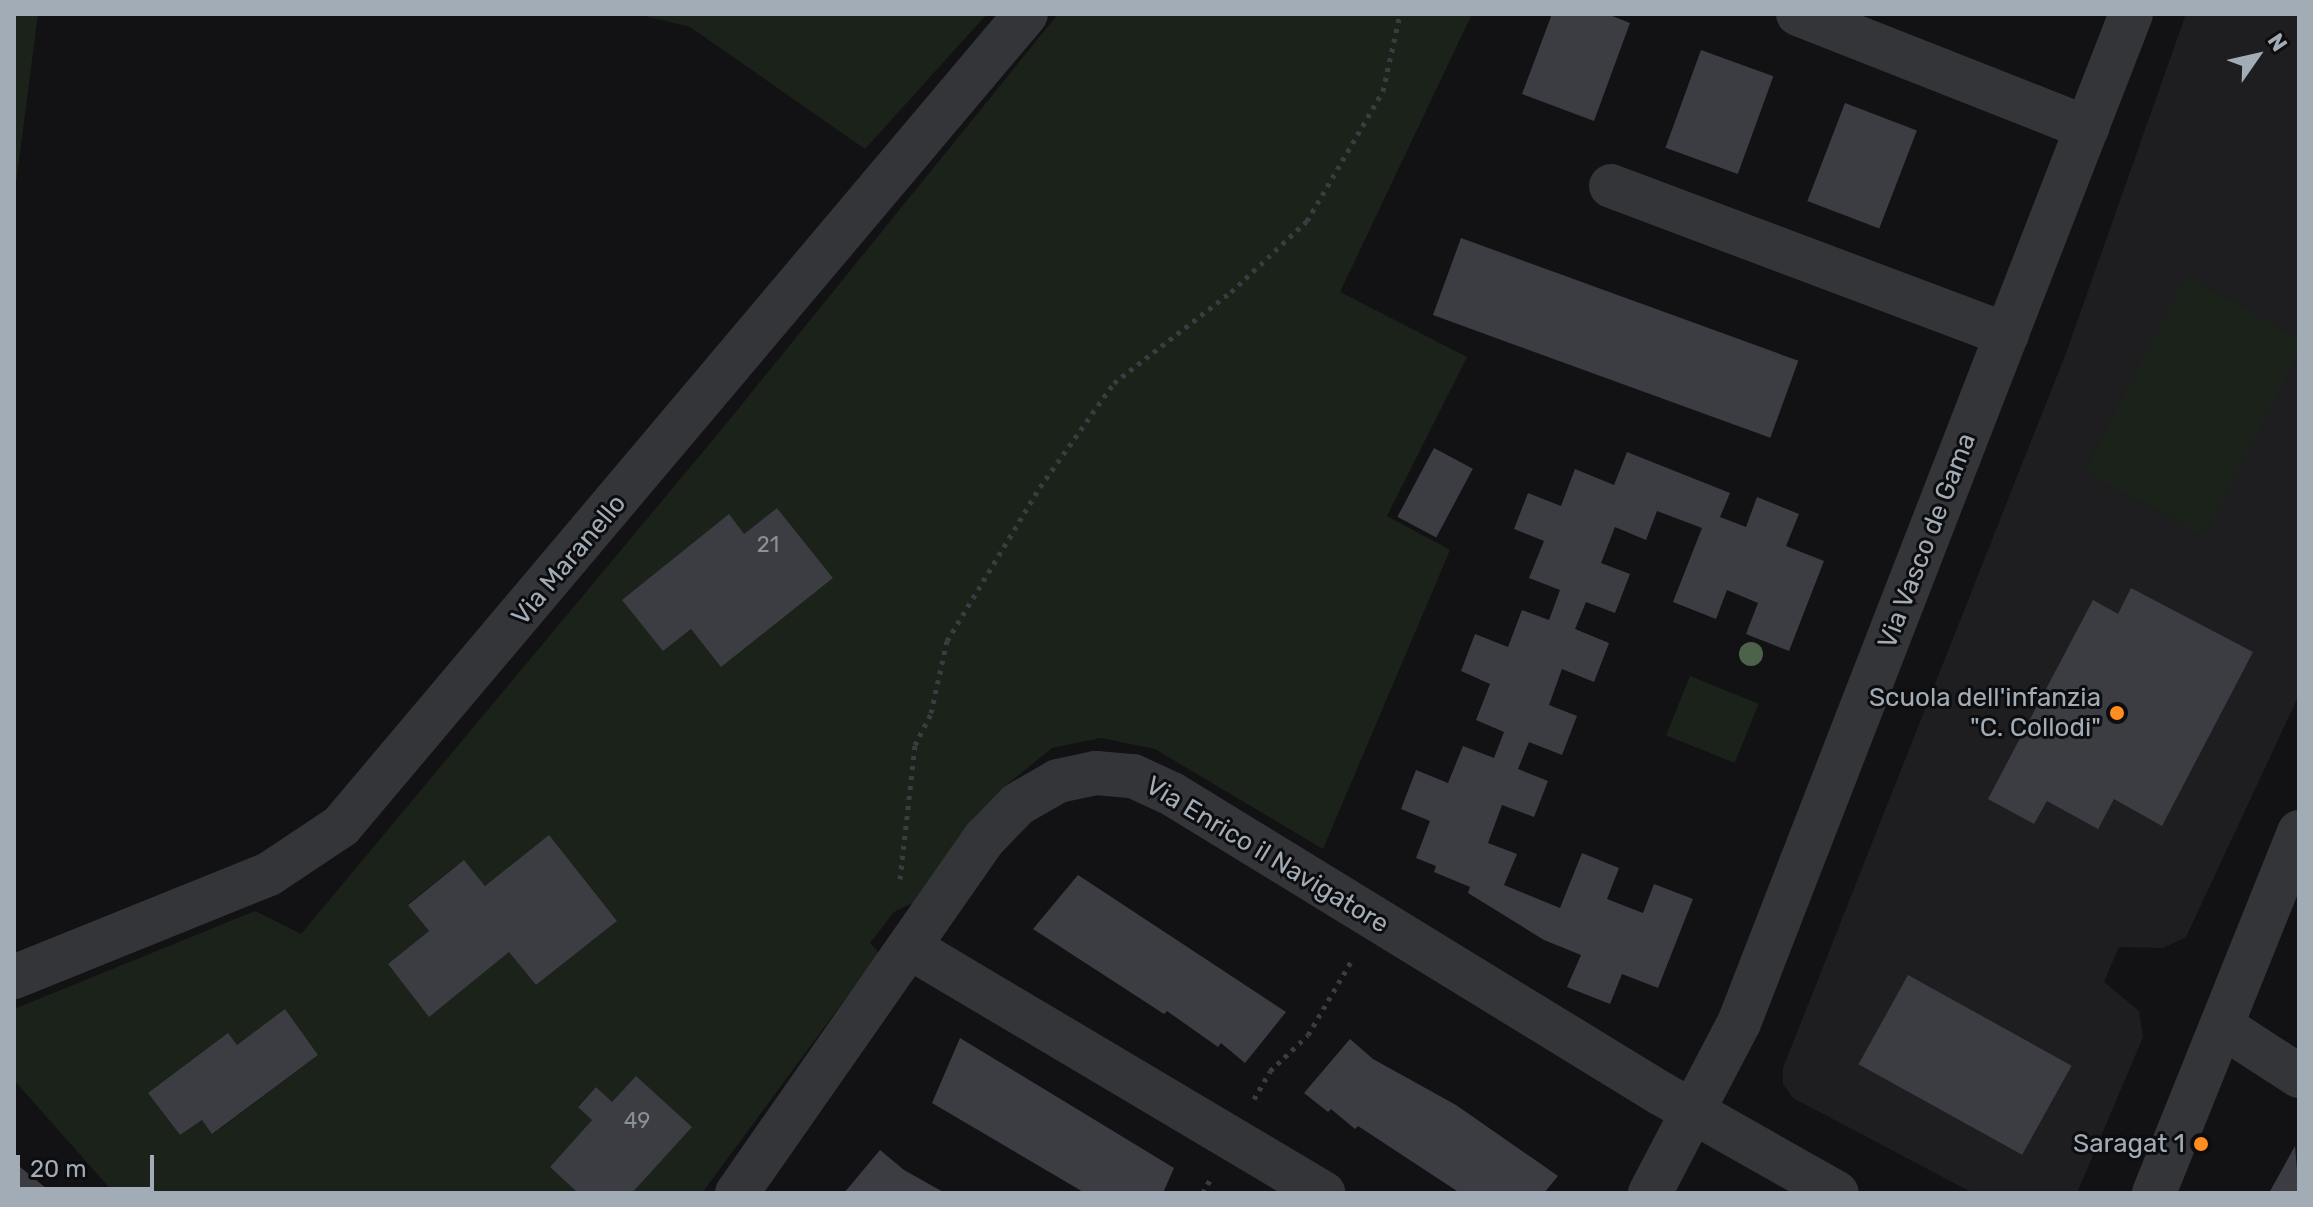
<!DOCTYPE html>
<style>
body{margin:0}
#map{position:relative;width:2313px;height:1207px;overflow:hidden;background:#121214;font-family:Rubik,sans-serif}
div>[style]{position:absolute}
.built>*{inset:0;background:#1e1e21}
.green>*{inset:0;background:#1a221a;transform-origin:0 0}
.building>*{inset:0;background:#3c3d42;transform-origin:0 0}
.path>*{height:5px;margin-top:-2.5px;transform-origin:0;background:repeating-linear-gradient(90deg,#393c40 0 4px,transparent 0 10px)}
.minor>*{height:44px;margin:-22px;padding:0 22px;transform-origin:22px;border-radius:22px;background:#333539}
.trees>*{width:24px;height:24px;margin:-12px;border-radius:50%;background:#4c624a}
.dots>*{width:22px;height:22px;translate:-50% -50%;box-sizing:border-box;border:4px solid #0d0d0f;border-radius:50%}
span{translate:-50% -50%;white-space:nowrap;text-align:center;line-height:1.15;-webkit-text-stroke:6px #0d0d0f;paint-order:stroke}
.number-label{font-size:22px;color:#889099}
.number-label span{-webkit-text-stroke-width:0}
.street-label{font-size:26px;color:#a2acb6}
.poi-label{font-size:26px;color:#a2acb6}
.right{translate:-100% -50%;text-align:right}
.frame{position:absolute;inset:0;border:16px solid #a2acb6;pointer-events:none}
.north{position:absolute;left:2217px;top:16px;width:80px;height:80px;-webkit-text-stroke:6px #0d0d0f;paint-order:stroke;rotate:56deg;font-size:22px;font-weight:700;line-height:32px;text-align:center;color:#a2acb6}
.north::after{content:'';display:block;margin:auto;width:28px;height:36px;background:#a2acb6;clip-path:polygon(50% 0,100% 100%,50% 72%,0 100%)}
.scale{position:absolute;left:16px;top:1155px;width:138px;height:36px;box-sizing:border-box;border:4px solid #a2acb6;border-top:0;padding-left:10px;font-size:24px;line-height:28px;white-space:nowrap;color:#a2acb6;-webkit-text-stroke:6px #0d0d0f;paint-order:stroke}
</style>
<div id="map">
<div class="built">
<i style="clip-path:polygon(2186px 14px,2299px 14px,2299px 695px,2186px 937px,2163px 948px,2119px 947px,2112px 963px,2104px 982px,2139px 1011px,2143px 1037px,2077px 1193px,1973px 1193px,1793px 1098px,1783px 1084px,1783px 1068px,2066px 353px)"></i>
</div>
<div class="green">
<i style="clip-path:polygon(14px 14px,38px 14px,14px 199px)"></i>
<i style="clip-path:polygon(637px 14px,987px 14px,865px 149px,690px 27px)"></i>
<i style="clip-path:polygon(evenodd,1058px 14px,1472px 14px,1340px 292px,1467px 357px,1387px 516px,1450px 550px,1323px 849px,1155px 749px,1101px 738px,1052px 748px,1004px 787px,959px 836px,916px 901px,894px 912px,870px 943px,879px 953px,702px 1193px,632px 1193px,691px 1128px,636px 1076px,612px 1102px,596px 1087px,578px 1106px,592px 1120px,550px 1167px,578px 1193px,114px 1193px,14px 1080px,14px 1009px,255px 911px,301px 934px,717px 435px,1058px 14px,777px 508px,833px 578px,721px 666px,691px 629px,663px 650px,623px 600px,728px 515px,744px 534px,777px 508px,1058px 14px,549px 836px,617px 921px,536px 985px,509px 952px,429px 1016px,388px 964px,429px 931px,408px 904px,464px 860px,485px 886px,549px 836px,1058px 14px,285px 1010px,318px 1055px,213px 1134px,202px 1120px,180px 1135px,148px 1093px,237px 1045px,285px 1010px)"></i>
<i style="clip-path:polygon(2186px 276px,2299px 338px,2299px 351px,2204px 536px,2085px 471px)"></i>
<i style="left:1690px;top:676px;width:74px;height:64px;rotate:22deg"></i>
</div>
<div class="building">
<i style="clip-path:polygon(1552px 14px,1607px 14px,1630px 23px,1594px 121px,1522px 94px)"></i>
<i style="left:1701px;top:50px;width:77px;height:104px;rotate:20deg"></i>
<i style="left:1845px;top:103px;width:77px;height:105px;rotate:21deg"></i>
<i style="left:1461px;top:238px;width:359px;height:82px;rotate:20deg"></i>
<i style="left:1434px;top:448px;width:44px;height:78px;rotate:28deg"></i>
<i style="clip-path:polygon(1627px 452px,1730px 493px,1720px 517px,1746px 527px,1757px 497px,1799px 514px,1786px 546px,1824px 561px,1789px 651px,1746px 634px,1758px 603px,1727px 590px,1716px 619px,1673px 602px,1702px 528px,1657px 511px,1646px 540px,1615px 527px,1601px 563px,1630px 574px,1615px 613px,1586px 602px,1575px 629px,1609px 643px,1594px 682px,1562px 669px,1549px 705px,1577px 716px,1562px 755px,1529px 742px,1518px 769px,1548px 781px,1534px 817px,1502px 805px,1488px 843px,1517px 854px,1504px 885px,1560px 908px,1582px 853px,1619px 868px,1607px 899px,1643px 913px,1654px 884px,1693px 899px,1658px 988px,1622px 974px,1610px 1004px,1567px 987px,1581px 955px,1544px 940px,1468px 893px,1470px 887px,1434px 872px,1436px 866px,1416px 858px,1430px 821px,1401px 809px,1416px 770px,1448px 783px,1463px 746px,1494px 758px,1504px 732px,1476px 720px,1490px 684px,1461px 671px,1475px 634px,1508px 647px,1522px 610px,1549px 620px,1560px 590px,1529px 578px,1544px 541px,1514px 529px,1528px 493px,1561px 506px,1575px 469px,1614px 485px)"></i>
<i style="clip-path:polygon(777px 508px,833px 578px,721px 667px,691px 629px,663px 651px,622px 600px,729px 514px,744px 534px)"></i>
<i style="clip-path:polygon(2131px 588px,2253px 652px,2162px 826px,2114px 799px,2098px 829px,2047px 801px,2034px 824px,1988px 799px,2093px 600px,2118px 614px)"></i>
<i style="clip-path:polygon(549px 835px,617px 921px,536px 985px,509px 952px,429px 1017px,388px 964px,429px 931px,408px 905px,464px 860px,485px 886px)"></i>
<i style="clip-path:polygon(1078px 875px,1286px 1012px,1245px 1063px,1221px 1043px,1218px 1047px,1167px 1011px,1164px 1014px,1033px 929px)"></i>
<i style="left:1908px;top:975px;width:187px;height:102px;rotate:29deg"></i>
<i style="clip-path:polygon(285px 1009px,318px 1055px,212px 1134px,202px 1120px,180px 1135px,148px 1093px,228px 1033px,237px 1045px)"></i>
<i style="clip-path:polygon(960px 1038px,1174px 1168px,1163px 1193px,1085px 1193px,932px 1103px)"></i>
<i style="clip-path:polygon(1350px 1039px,1373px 1059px,1456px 1105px,1558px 1176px,1544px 1193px,1460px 1193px,1358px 1126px,1355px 1129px,1331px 1109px,1328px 1112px,1304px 1093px)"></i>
<i style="clip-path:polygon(636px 1076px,692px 1127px,632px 1193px,578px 1193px,550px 1167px,592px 1120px,578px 1107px,596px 1087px,612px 1102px)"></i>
<i style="clip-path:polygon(2295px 1146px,2299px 1193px,2269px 1193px)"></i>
<i style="clip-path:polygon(880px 1150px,904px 1170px,945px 1193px,844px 1193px)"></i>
<i style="clip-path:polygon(14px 1162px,52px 1193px,14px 1193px)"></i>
</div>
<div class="path">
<i style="left:900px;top:879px;width:135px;rotate:-83.6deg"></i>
<i style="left:915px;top:745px;width:36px;rotate:-63deg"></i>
<i style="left:931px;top:713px;width:74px;rotate:-77.5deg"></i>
<i style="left:947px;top:641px;width:180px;rotate:-58.9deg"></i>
<i style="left:1040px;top:487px;width:128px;rotate:-54.6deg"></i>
<i style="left:1114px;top:383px;width:148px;rotate:-37.9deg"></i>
<i style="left:1231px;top:292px;width:104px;rotate:-43.1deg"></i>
<i style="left:1307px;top:221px;width:151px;rotate:-59.7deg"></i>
<i style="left:1383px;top:91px;width:79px;rotate:-77.6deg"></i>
<i style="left:1254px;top:1099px;width:32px;rotate:-60deg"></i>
<i style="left:1270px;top:1071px;width:52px;rotate:-43.5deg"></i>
<i style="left:1308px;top:1035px;width:89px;rotate:-59.7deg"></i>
<i style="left:1203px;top:1193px;width:17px;rotate:-62deg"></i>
</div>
<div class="minor">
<i style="left:1798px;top:14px;width:311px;rotate:21.5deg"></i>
<i style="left:1611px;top:186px;width:423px;rotate:20.6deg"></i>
<i style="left:909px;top:947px;width:482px;rotate:30.7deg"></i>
<i style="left:14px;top:977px;width:275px;rotate:-22deg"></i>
<i style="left:269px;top:874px;width:87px;rotate:-33.7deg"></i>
<i style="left:341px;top:826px;width:1062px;rotate:-49.85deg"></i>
<i style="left:2222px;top:1026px;width:92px;rotate:33deg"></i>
<i style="left:737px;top:1193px;width:433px;rotate:-55.1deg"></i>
<i style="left:985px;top:838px;width:47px;rotate:-45.9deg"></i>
<i style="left:1018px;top:804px;width:46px;rotate:-29.9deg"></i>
<i style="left:1058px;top:781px;width:39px;rotate:-12deg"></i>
<i style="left:1096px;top:773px;width:37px;rotate:5deg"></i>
<i style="left:1133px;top:776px;width:43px;rotate:24.8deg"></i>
<i style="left:1172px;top:794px;width:572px;rotate:31.5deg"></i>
<i style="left:1660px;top:1093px;width:203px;rotate:29.5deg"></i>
<i style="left:1650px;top:1193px;width:192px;rotate:-62.4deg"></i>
<i style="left:1739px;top:1023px;width:1082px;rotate:-68.77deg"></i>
<i style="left:2154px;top:1193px;width:389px;rotate:-68.1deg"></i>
</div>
<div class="trees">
<i style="left:1751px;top:654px"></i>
</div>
<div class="dots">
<i style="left:2117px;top:713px;background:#ff8d1f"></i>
<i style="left:2201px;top:1144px;background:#ff8d1f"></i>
</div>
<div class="number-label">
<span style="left:768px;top:545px">21</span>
<span style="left:637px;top:1121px">49</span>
</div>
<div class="street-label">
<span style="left:1927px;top:541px;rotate:-69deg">Via Vasco de Gama</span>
<span style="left:569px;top:560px;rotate:-50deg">Via Maranello</span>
<span style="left:1267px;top:855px;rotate:31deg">Via Enrico il Navigatore</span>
</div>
<div class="poi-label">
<span class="right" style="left:2101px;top:713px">Scuola dell'infanzia<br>"C. Collodi"</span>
<span class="right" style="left:2185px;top:1144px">Saragat 1</span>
</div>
<div class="frame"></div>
<div class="north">N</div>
<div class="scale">20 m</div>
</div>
